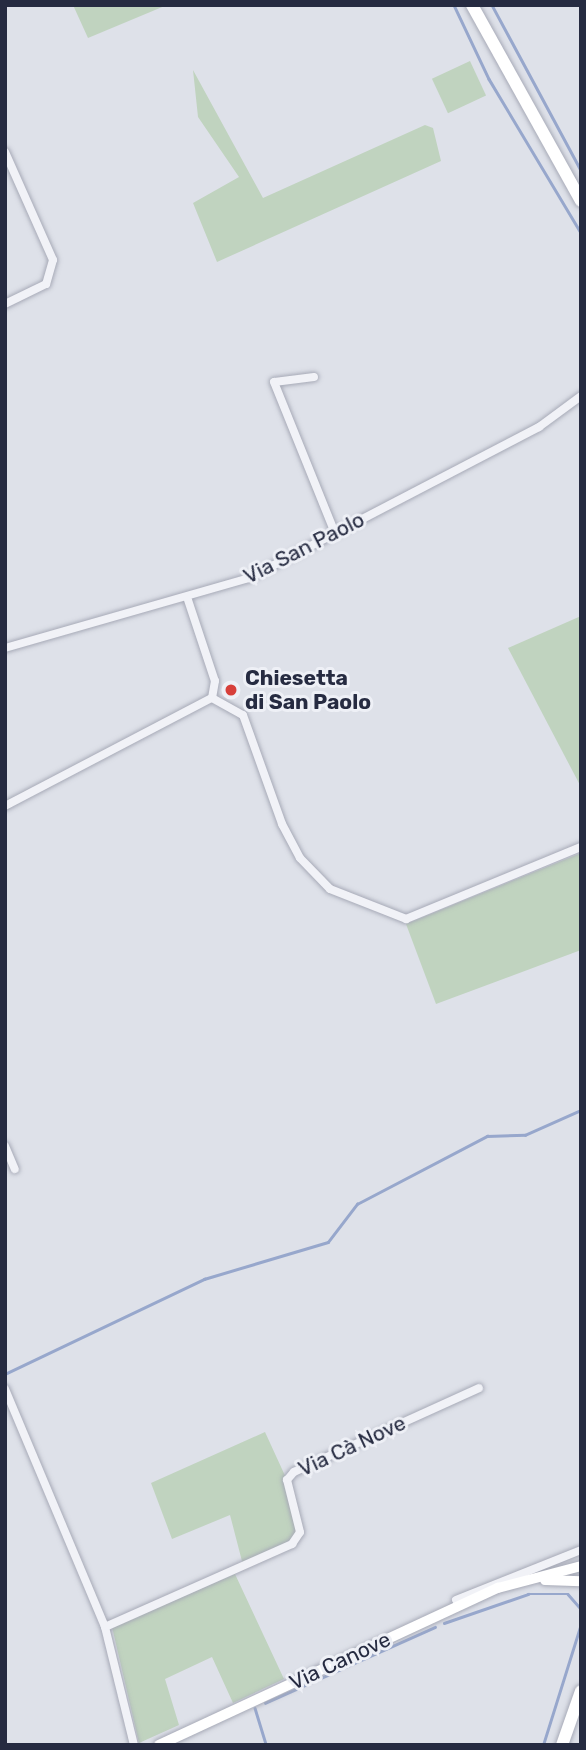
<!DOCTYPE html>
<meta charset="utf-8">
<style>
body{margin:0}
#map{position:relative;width:586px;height:1750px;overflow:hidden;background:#dee1e9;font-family:Rubik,sans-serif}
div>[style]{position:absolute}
.green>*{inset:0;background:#c0d3bf;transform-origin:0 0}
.stream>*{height:2.5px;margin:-1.25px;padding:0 1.25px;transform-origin:1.25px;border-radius:1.25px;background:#97a7cc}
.roads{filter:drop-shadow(0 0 2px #a7aab7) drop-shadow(0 0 2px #a7aab7)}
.street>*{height:8px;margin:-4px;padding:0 4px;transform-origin:4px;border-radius:4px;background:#f1f2f7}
.secondary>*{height:10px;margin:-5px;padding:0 5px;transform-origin:5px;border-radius:5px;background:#fff}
.primary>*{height:12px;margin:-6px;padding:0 6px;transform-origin:6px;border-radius:6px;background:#fff}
.dots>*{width:19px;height:19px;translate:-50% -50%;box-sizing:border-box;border:4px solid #eef0f6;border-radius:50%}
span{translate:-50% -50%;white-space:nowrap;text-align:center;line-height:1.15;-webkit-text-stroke:6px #eef0f6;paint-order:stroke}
.street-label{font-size:21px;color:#262b41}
.poi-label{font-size:21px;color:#262b41;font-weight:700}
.left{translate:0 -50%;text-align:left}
.frame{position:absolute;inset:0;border:7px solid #262b41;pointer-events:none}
</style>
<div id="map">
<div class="green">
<i style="clip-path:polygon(73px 5px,167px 5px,88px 38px)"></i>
<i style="left:470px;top:61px;width:38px;height:42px;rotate:65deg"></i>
<i style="clip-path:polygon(193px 70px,263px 198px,425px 125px,433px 128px,441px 161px,217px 262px,193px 203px,239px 177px,198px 117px)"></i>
<i style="clip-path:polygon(581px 616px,581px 787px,508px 648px)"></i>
<i style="clip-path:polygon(581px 853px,581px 950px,436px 1004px,406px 924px)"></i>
<i style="clip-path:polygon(265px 1432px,287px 1480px,299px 1538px,243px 1565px,230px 1515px,172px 1539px,151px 1483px)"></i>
<i style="clip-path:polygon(235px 1574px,284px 1679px,233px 1703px,212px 1657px,165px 1679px,179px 1725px,139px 1743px,112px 1627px)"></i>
</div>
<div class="stream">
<i style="left:454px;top:5px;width:82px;rotate:64.7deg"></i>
<i style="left:489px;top:79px;width:179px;rotate:59.1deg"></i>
<i style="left:492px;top:5px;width:187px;rotate:61.7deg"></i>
<i style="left:5px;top:1374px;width:221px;rotate:-25.5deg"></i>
<i style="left:204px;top:1279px;width:129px;rotate:-16.6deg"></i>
<i style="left:328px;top:1242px;width:48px;rotate:-52.7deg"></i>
<i style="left:357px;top:1204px;width:147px;rotate:-27.6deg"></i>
<i style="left:487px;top:1136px;width:38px;rotate:-2deg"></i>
<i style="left:525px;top:1135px;width:61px;rotate:-24.1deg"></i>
<i style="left:444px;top:1623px;width:89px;rotate:-19deg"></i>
<i style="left:528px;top:1594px;width:40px"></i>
<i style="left:568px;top:1594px;width:20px;rotate:49deg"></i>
<i style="left:265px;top:1703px;width:186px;rotate:-24.1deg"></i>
<i style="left:255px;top:1708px;width:39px;rotate:73deg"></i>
<i style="left:543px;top:1745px;width:127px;rotate:-72.6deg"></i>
</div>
<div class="roads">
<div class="street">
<i style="left:5px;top:152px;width:118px;rotate:66deg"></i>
<i style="left:53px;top:260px;width:25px;rotate:106deg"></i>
<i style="left:46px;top:284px;width:46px;rotate:154deg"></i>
<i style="left:314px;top:377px;width:40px;rotate:172.9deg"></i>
<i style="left:274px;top:382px;width:163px;rotate:68deg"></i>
<i style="left:188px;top:600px;width:85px;rotate:71.6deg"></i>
<i style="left:215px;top:681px;width:17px;rotate:100deg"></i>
<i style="left:5px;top:648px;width:254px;rotate:-16deg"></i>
<i style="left:249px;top:578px;width:327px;rotate:-27.5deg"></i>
<i style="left:539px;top:427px;width:52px;rotate:-36.4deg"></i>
<i style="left:5px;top:806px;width:233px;rotate:-27.6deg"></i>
<i style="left:212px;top:698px;width:35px;rotate:29deg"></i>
<i style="left:243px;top:715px;width:116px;rotate:70.3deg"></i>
<i style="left:282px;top:824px;width:38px;rotate:62deg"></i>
<i style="left:300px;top:858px;width:43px;rotate:45.9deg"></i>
<i style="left:330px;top:889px;width:82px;rotate:21.5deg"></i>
<i style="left:406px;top:919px;width:189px;rotate:-22.4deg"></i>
<i style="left:5px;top:1146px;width:25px;rotate:67deg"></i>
<i style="left:5px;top:1389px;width:258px;rotate:67.2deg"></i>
<i style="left:105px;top:1627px;width:122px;rotate:76.2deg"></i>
<i style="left:456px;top:1600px;width:135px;rotate:-21.8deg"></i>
<i style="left:105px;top:1627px;width:205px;rotate:-23.9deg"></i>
<i style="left:292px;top:1544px;width:14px;rotate:-56deg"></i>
<i style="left:300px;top:1532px;width:54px;rotate:-104deg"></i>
<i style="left:287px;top:1480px;width:11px;rotate:-49deg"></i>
<i style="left:294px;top:1472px;width:203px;rotate:-24.4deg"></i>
</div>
<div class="secondary">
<i style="left:545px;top:1580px;width:36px;rotate:2deg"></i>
<i style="left:159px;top:1745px;width:374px;rotate:-24.9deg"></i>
<i style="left:498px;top:1588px;width:86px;rotate:-14.8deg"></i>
</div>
<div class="primary">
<i style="left:472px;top:5px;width:224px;rotate:60.9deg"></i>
<i style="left:562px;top:1745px;width:57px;rotate:-70.6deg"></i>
</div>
</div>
<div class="dots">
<i style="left:231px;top:690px;background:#d73f3a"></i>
</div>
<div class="street-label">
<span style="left:304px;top:548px;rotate:-27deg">Via San Paolo</span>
<span style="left:352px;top:1446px;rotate:-25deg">Via Cà Nove</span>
<span style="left:340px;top:1661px;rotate:-25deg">Via Canove</span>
</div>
<div class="poi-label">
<span class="left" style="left:245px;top:690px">Chiesetta<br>di San Paolo</span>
</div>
<div class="frame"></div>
</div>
